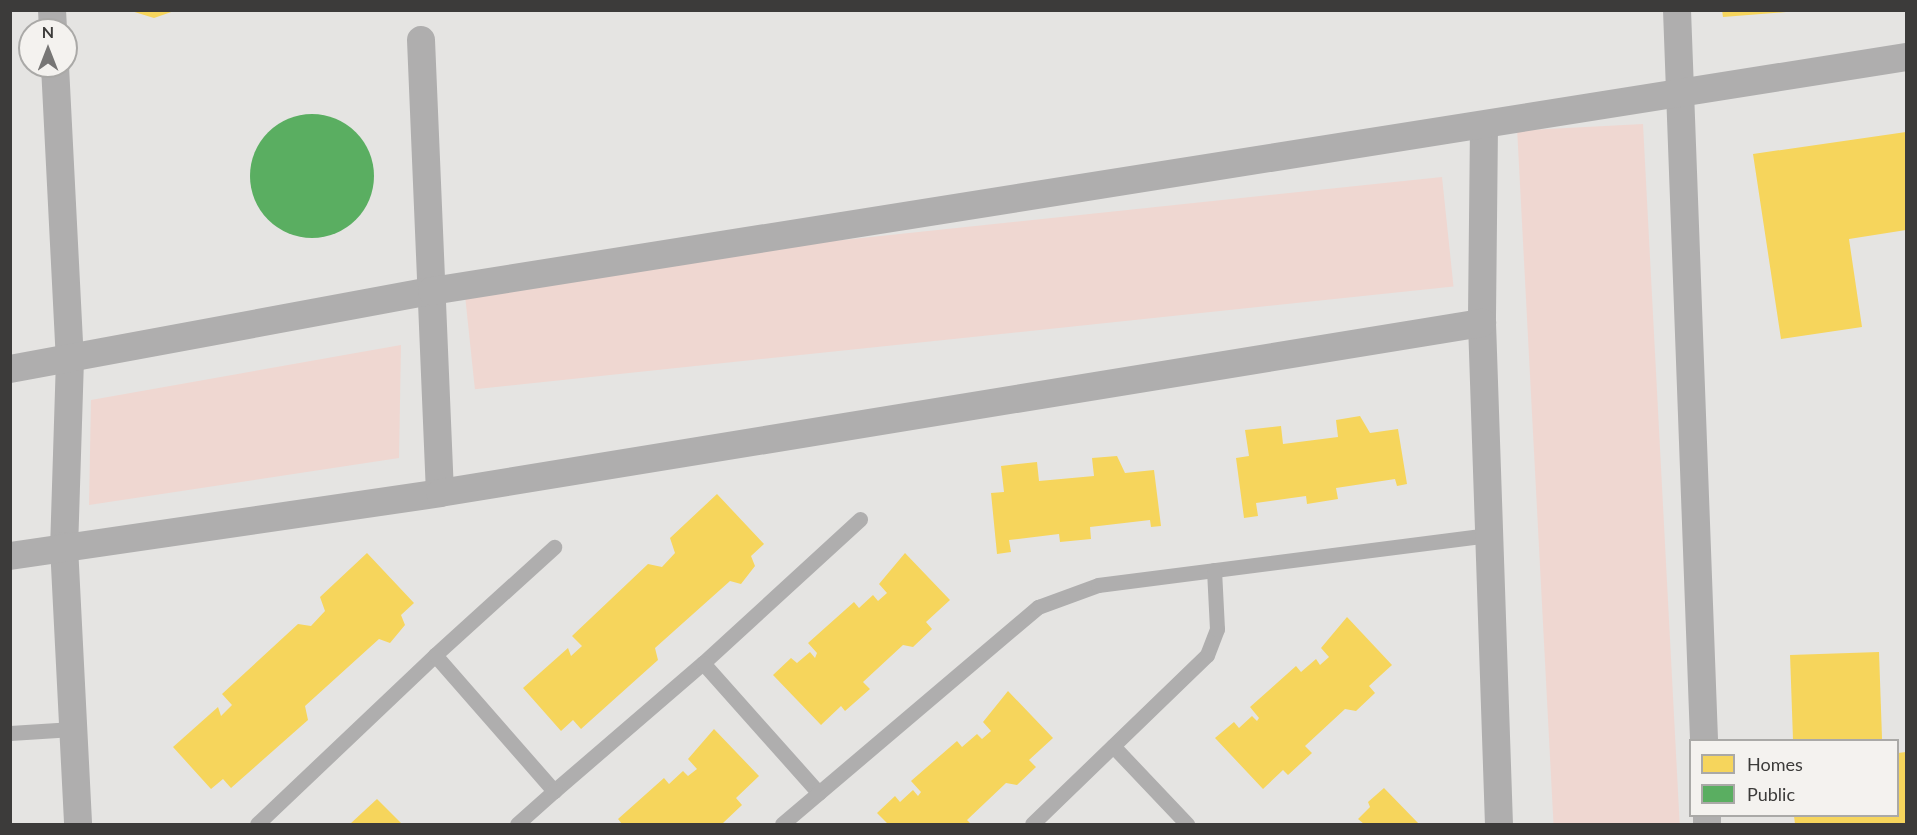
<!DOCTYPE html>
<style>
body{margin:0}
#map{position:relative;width:1917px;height:835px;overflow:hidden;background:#e5e4e2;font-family:Lato,sans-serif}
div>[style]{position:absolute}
.green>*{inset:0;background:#efd7d1;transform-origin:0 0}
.homes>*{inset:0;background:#f6d55c;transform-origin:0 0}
.public>*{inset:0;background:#5aae61}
.round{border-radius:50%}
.service>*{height:15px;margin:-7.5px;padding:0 7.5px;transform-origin:7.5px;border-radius:7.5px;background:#afaeae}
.minor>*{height:28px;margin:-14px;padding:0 14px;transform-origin:14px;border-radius:14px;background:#afaeae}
span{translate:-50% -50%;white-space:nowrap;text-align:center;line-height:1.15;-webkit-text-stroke:6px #f4f2ef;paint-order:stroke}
.frame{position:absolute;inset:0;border:12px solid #3c3b3a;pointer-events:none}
.legend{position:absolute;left:1689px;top:739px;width:210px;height:78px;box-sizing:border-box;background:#f4f2ef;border:2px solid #aaa9a7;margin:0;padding:8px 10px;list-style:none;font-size:18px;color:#3c3b3a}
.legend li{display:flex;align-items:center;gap:12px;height:30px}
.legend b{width:30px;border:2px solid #aaa9a7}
.north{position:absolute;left:18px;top:18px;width:60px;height:60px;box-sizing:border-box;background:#f4f2ef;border:2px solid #aaa9a7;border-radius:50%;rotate:0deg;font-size:16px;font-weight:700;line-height:24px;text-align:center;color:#3c3b3a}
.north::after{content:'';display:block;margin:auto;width:21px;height:27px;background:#777675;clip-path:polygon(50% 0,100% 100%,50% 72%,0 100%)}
</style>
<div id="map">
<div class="green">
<i style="left:1643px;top:124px;width:701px;height:126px;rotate:87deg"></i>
<i style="left:1442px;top:177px;width:110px;height:984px;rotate:84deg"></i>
<i style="clip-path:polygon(401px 345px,399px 458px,89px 505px,91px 400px)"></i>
</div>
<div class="homes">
<i style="clip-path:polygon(128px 10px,177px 10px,154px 18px)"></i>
<i style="clip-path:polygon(1722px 10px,1786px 10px,1786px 12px,1723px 17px)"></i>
<i style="clip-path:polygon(1906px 132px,1906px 230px,1849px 239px,1862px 327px,1781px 339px,1753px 154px)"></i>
<i style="clip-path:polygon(1360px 416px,1370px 433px,1398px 429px,1407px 484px,1397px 486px,1395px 479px,1336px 488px,1338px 499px,1307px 504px,1306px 496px,1256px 503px,1258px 516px,1244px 518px,1236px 458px,1249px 456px,1245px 430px,1281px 426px,1283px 444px,1338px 437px,1336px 420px)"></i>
<i style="clip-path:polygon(1117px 456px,1125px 473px,1154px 470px,1161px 526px,1151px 527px,1150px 520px,1090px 527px,1091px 539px,1060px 542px,1059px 534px,1009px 540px,1011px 552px,997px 554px,991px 493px,1004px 492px,1001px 466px,1037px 462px,1039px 481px,1094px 476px,1092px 458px)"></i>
<i style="clip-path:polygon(717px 494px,764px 544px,751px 556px,755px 566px,741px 584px,730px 581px,655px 648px,658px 660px,581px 729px,573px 720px,561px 731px,523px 688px,568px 648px,571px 656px,582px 646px,572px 636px,648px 564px,662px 567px,675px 553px,670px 538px)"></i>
<i style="clip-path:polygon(367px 553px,414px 603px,401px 615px,405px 625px,390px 643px,379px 639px,305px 706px,308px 720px,231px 788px,223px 779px,211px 789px,173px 747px,218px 707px,221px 716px,232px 705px,222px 694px,298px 624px,311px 626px,325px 611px,320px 597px)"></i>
<i style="clip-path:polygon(905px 553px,950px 600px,926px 622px,932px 629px,913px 647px,903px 645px,863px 682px,870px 689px,845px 711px,841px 706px,821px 725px,773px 675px,791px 658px,797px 663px,810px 652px,815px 658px,817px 653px,808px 643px,854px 602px,859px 608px,873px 595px,878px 601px,887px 593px,879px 584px)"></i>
<i style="clip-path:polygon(1347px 617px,1392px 665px,1369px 686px,1375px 693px,1356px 711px,1345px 709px,1305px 746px,1312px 753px,1288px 775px,1283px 770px,1263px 789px,1215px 738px,1234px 722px,1239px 728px,1252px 716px,1257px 721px,1259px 718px,1250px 707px,1296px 666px,1301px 672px,1316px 659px,1320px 665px,1329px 657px,1321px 648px)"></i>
<i style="left:1879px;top:652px;width:88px;height:89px;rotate:88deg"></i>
<i style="clip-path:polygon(1008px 691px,1053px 738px,1029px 760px,1036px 767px,1017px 785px,1006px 783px,967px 820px,971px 824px,888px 824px,877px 813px,895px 796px,900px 802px,913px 790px,918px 796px,921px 792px,911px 781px,957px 741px,962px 747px,977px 734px,982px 739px,991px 731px,983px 722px)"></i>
<i style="clip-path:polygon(714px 729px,759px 776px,736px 798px,742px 805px,723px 823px,622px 824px,618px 819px,664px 778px,669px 784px,683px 771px,688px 776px,697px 769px,688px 759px)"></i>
<i style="clip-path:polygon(1906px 752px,1906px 824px,1795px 824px,1794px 816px,1898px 816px,1898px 753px)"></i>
<i style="clip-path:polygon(1384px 788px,1419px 824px,1364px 824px,1358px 819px,1370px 807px,1368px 802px)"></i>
<i style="clip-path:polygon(377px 799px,402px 824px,350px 824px)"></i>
</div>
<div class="public">
<i class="round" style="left:250px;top:114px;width:124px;height:124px"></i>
</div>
<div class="service">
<i style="left:435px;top:655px;width:161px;rotate:-42.2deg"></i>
<i style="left:703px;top:663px;width:213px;rotate:-42.5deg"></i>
<i style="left:10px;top:733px;width:63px;rotate:-3.6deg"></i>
<i style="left:1113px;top:746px;width:108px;rotate:46.5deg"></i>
<i style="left:257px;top:824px;width:245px;rotate:-43.5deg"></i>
<i style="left:435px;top:655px;width:181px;rotate:48.8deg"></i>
<i style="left:554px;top:791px;width:196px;rotate:-40.7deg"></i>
<i style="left:703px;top:663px;width:174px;rotate:48.3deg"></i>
<i style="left:517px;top:824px;width:50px;rotate:-41.7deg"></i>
<i style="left:782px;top:824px;width:336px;rotate:-40.3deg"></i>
<i style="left:1038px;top:607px;width:64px;rotate:-20.1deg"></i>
<i style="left:1098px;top:585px;width:394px;rotate:-7.3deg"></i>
<i style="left:1032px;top:824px;width:243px;rotate:-44deg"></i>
<i style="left:1207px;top:655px;width:28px;rotate:-69deg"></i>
<i style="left:1217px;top:629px;width:59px;rotate:-92.9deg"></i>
</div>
<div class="minor">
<i style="left:52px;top:10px;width:20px;rotate:87deg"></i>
<i style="left:1677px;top:10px;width:730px;rotate:87.88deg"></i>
<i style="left:421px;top:40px;width:453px;rotate:87.6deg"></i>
<i style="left:55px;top:66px;width:293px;rotate:87.1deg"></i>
<i style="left:70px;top:359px;width:187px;rotate:91.8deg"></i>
<i style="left:64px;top:546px;width:278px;rotate:87.1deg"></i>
<i style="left:1484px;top:125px;width:198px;rotate:90.6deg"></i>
<i style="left:1482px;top:323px;width:501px;rotate:88.06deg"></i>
<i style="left:10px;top:369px;width:429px;rotate:-10.5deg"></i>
<i style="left:432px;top:291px;width:1492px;rotate:-9.02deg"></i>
<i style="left:10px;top:556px;width:435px;rotate:-8.3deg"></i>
<i style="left:440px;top:493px;width:1056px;rotate:-9.27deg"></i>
<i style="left:1707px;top:816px;width:8px;rotate:90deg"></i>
</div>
<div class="frame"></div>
<ul class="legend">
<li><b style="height:16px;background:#f6d55c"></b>Homes</li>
<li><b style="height:16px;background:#5aae61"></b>Public</li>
</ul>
<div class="north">N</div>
</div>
